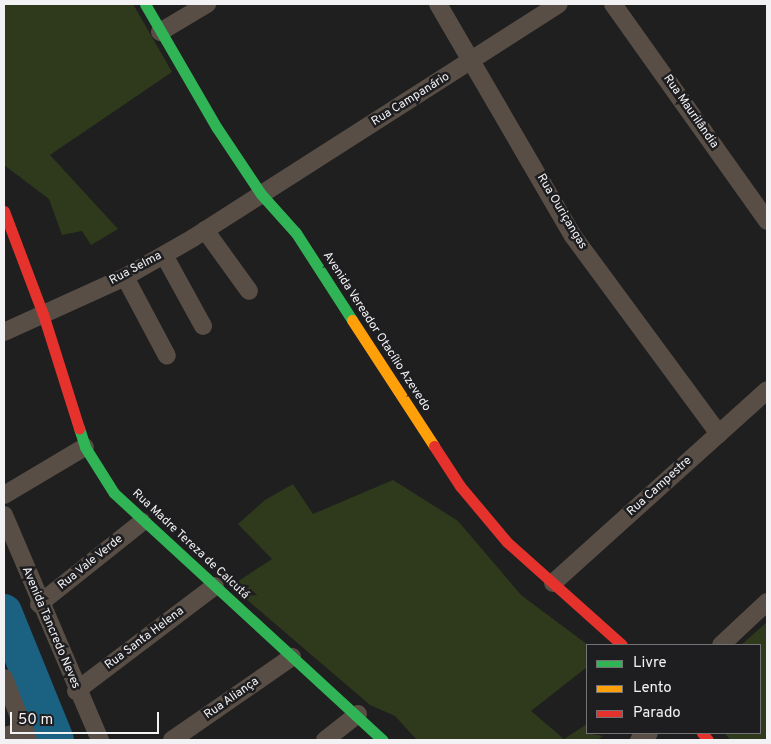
<!DOCTYPE html>
<meta charset="utf-8">
<style>
body{margin:0}
#map{position:relative;width:771px;height:744px;overflow:hidden;background:#1f1f20;font-family:Overpass,sans-serif}
div>[style]{position:absolute}
.green>*{inset:0;background:#2e3a1b}
.river>*{height:36px;margin:-18px;padding:0 18px;transform-origin:18px;border-radius:18px;background:#1b6182}
.street>*{height:18px;margin:-9px;padding:0 9px;transform-origin:9px;border-radius:9px;background:#584e45}
.fast>*{height:11px;margin:-5.5px;padding:0 5.5px;transform-origin:5.5px;border-radius:5.5px;background:#30b455}
.slow>*{height:11px;margin:-5.5px;padding:0 5.5px;transform-origin:5.5px;border-radius:5.5px;background:#ff9f0a}
.jam>*{height:11px;margin:-5.5px;padding:0 5.5px;transform-origin:5.5px;border-radius:5.5px;background:#e5322d}
span{translate:-50% -50%;white-space:nowrap;text-align:center;line-height:1.15;-webkit-text-stroke:5px #1e1e21;paint-order:stroke}
.street-label{font-size:12px;color:#f2f2f5}
.frame{position:absolute;inset:0;border:5px solid #f2f2f5;pointer-events:none}
.legend{position:absolute;left:586px;top:644px;width:175px;height:90px;box-sizing:border-box;background:#1e1e21;border:1px solid #737376;margin:0;padding:6px 9px;list-style:none;font-size:15px;color:#f2f2f5}
.legend li{display:flex;align-items:center;gap:10px;height:25px}
.legend b{width:25px;border:1px solid #737376}
.scale{position:absolute;left:10px;top:712px;width:149px;height:22px;box-sizing:border-box;border:2px solid #f2f2f5;border-top:0;padding-left:6px;font-size:15px;line-height:18px;white-space:nowrap;color:#f2f2f5;-webkit-text-stroke:4px #1e1e21;paint-order:stroke}
</style>
<div id="map">
<div class="green">
<i style="clip-path:polygon(4px 4px,133px 4px,172px 72px,50px 155px,118px 229px,91px 245px,82px 231px,62px 235px,49px 199px,4px 165px)"></i>
<i style="clip-path:polygon(393px 480px,458px 521px,521px 595px,588px 645px,587px 667px,531px 711px,564px 739px,587px 724px,587px 733px,603px 736px,597px 740px,417px 740px,395px 716px,370px 705px,231px 586px,272px 559px,238px 524px,265px 500px,293px 484px,313px 514px)"></i>
<i style="clip-path:polygon(767px 622px,767px 740px,730px 740px,725px 733px,760px 733px,760px 645px,741px 645px)"></i>
</div>
<div class="river">
<i style="left:4px;top:612px;width:138px;rotate:67.9deg"></i>
</div>
<div class="street">
<i style="left:438px;top:4px;width:268px;rotate:59.8deg"></i>
<i style="left:573px;top:236px;width:246px;rotate:53.6deg"></i>
<i style="left:613px;top:4px;width:266px;rotate:54.6deg"></i>
<i style="left:160px;top:32px;width:55px;rotate:-30.8deg"></i>
<i style="left:205px;top:230px;width:75px;rotate:54.2deg"></i>
<i style="left:164px;top:255px;width:81px;rotate:61.2deg"></i>
<i style="left:125px;top:277px;width:89px;rotate:62deg"></i>
<i style="left:4px;top:332px;width:133px;rotate:-24.4deg"></i>
<i style="left:125px;top:277px;width:78px;rotate:-29.8deg"></i>
<i style="left:193px;top:238px;width:434px;rotate:-32.6deg"></i>
<i style="left:4px;top:495px;width:94px;rotate:-30.7deg"></i>
<i style="left:4px;top:515px;width:245px;rotate:66.9deg"></i>
<i style="left:553px;top:583px;width:288px;rotate:-42deg"></i>
<i style="left:39px;top:604px;width:132px;rotate:-38.5deg"></i>
<i style="left:721px;top:645px;width:63px;rotate:-43.1deg"></i>
<i style="left:4px;top:678px;width:66px;rotate:68.8deg"></i>
<i style="left:76px;top:691px;width:174px;rotate:-37.1deg"></i>
<i style="left:4px;top:736px;width:22px;rotate:-13deg"></i>
<i style="left:172px;top:740px;width:146px;rotate:-34.7deg"></i>
<i style="left:325px;top:740px;width:42px;rotate:-38.2deg"></i>
<i style="left:639px;top:740px;width:12px;rotate:-35deg"></i>
</div>
<div class="fast">
<i style="left:145px;top:4px;width:143px;rotate:59.9deg"></i>
<i style="left:217px;top:128px;width:79px;rotate:56.3deg"></i>
<i style="left:261px;top:194px;width:52px;rotate:48.1deg"></i>
<i style="left:296px;top:233px;width:103px;rotate:57.2deg"></i>
<i style="left:79px;top:428px;width:20px;rotate:72deg"></i>
<i style="left:85px;top:447px;width:54px;rotate:57.8deg"></i>
<i style="left:114px;top:493px;width:365px;rotate:42.6deg"></i>
</div>
<div class="slow">
<i style="left:352px;top:320px;width:150px;rotate:56.9deg"></i>
</div>
<div class="jam">
<i style="left:4px;top:211px;width:110px;rotate:69.3deg"></i>
<i style="left:43px;top:314px;width:120px;rotate:72.5deg"></i>
<i style="left:434px;top:446px;width:48px;rotate:57deg"></i>
<i style="left:460px;top:486px;width:73px;rotate:50deg"></i>
<i style="left:507px;top:542px;width:154px;rotate:41.8deg"></i>
<i style="left:702px;top:733px;width:9px;rotate:49deg"></i>
</div>
<div class="street-label">
<span style="left:411px;top:100px;rotate:-32deg">Rua Campanário</span>
<span style="left:690px;top:112px;rotate:55deg">Rua Maurilândia</span>
<span style="left:561px;top:212px;rotate:59deg">Rua Ouriçangas</span>
<span style="left:136px;top:269px;rotate:-28deg">Rua Selma</span>
<span style="left:376px;top:332px;rotate:57deg">Avenida Vereador Otacílio Azevedo</span>
<span style="left:660px;top:487px;rotate:-42deg">Rua Campestre</span>
<span style="left:190px;top:545px;rotate:43deg">Rua Madre Tereza de Calcutá</span>
<span style="left:91px;top:563px;rotate:-39deg">Rua Vale Verde</span>
<span style="left:50px;top:628px;rotate:67deg">Avenida Tancredo Neves</span>
<span style="left:145px;top:639px;rotate:-37deg">Rua Santa Helena</span>
<span style="left:232px;top:699px;rotate:-35deg">Rua Aliança</span>
</div>
<div class="frame"></div>
<ul class="legend">
<li><b style="height:6px;background:#30b455"></b>Livre</li>
<li><b style="height:6px;background:#ff9f0a"></b>Lento</li>
<li><b style="height:6px;background:#e5322d"></b>Parado</li>
</ul>
<div class="scale">50 m</div>
</div>
